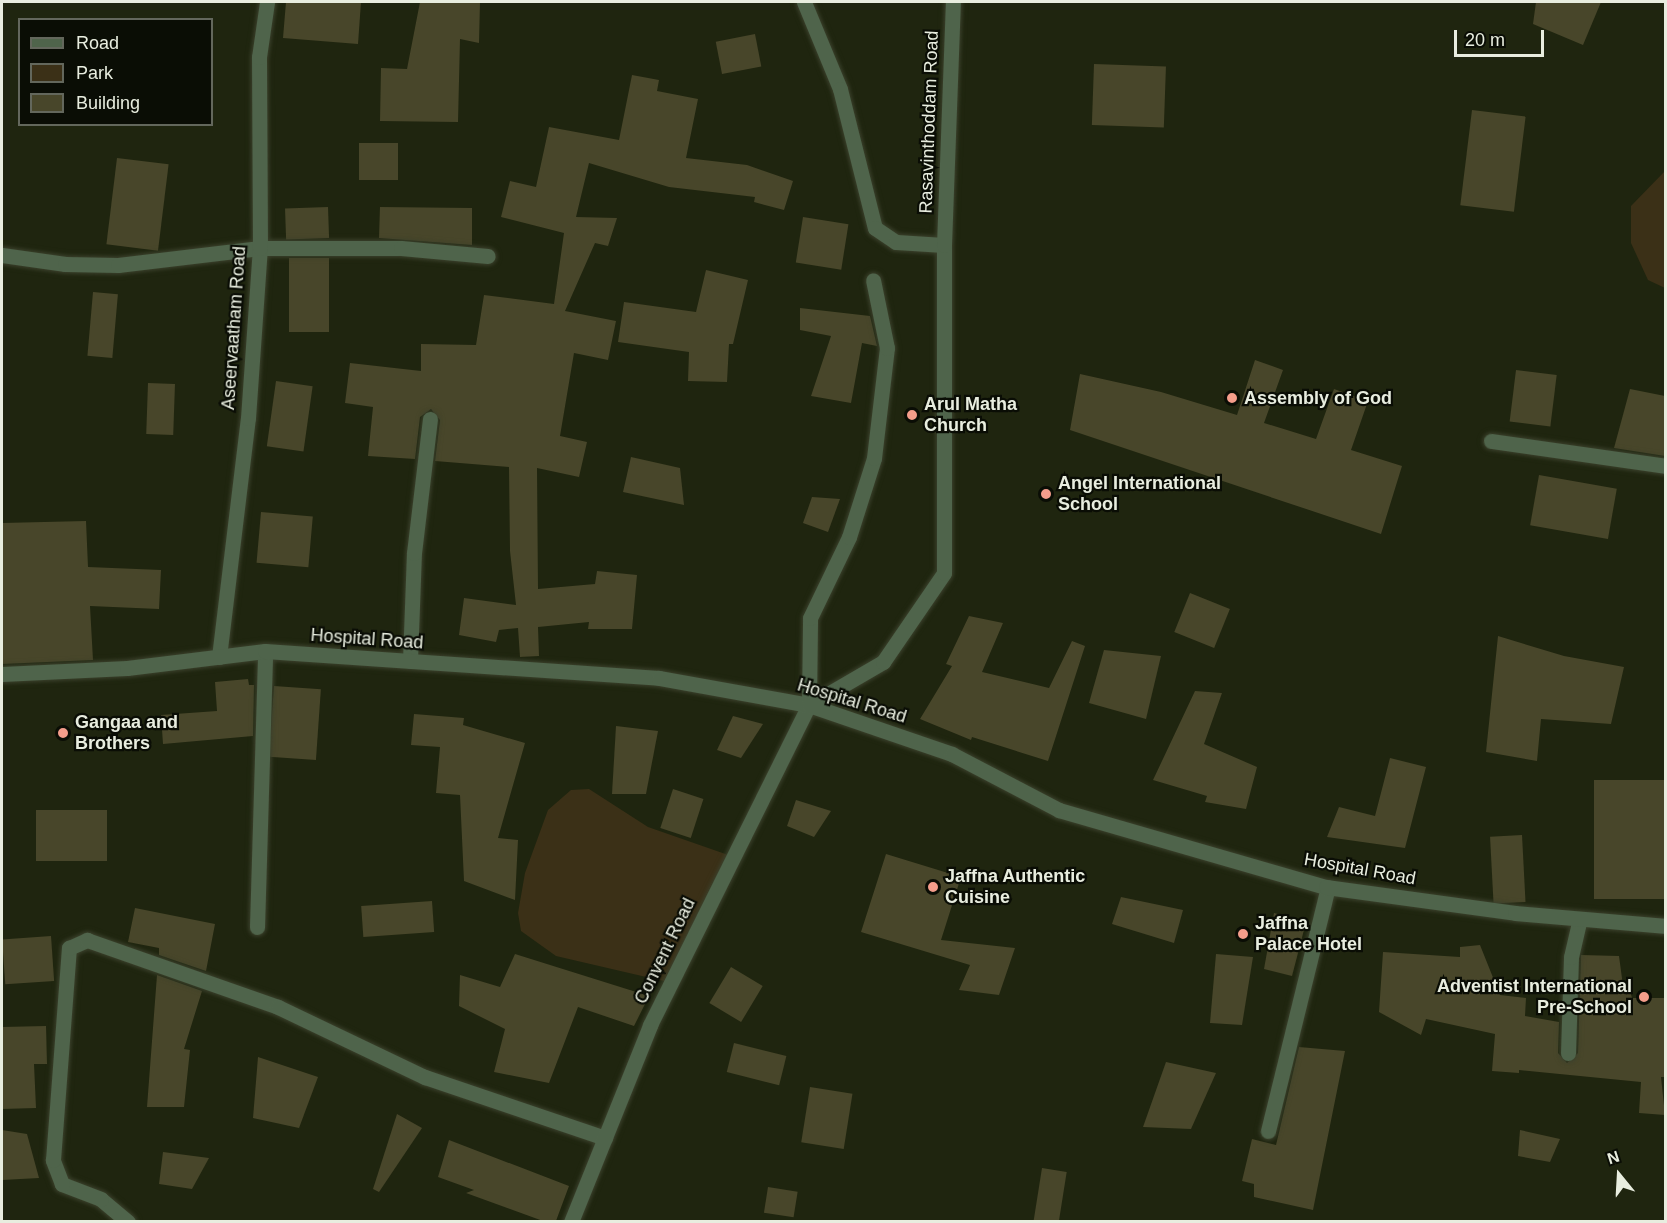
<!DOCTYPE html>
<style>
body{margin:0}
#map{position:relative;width:1667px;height:1223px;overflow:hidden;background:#1f250f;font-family:Arial,sans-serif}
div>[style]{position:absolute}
.green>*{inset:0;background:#3b3017}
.building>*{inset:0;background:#48462a;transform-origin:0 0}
.roads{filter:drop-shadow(0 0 2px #3b412c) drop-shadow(0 0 2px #3b412c)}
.minor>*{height:15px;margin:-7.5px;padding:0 7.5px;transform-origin:7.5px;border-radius:7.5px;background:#4f644b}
.tertiary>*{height:15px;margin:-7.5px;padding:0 7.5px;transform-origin:7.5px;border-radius:7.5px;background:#4f644b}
.dots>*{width:16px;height:16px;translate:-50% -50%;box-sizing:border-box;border:3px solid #0a0d05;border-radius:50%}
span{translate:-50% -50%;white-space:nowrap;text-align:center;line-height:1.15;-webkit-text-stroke:4.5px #0a0d05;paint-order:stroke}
.street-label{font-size:18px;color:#e8eddf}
.poi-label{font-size:18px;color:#e8eddf;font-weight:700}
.left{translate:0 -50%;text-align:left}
.right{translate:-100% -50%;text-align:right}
.frame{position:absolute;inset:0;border:3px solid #e8eddf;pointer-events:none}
.legend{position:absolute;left:18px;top:18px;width:195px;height:108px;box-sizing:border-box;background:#0a0d05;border:2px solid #63675c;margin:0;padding:8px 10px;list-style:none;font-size:18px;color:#e8eddf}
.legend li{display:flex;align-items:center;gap:12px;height:30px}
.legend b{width:30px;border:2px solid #63675c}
.north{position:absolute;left:1589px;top:1145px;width:60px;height:60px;-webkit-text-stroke:4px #0a0d05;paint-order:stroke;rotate:342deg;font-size:16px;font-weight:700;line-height:24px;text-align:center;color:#e8eddf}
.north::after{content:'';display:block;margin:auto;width:21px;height:27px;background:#e8eddf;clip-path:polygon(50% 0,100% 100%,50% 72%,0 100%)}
.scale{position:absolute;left:1454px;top:30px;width:90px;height:27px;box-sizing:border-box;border:3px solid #e8eddf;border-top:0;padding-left:8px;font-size:18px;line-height:21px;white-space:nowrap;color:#e8eddf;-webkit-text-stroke:4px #0a0d05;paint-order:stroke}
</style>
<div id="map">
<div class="green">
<i style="clip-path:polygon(1665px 171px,1665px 288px,1648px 280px,1631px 243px,1631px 206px)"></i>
<i style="clip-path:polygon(589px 789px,648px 827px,734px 857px,672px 983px,556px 956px,521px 931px,518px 913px,525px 873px,548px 810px,571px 790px)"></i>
</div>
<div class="building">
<i style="clip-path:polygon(286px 2px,361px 2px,358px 44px,283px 38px)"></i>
<i style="clip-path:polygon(420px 2px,480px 2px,479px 43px,460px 39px,458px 122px,380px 121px,381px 68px,407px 69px)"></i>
<i style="clip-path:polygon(1536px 2px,1601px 2px,1583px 45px,1533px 24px)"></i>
<i style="left:755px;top:34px;width:33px;height:40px;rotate:79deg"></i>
<i style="left:1094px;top:64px;width:72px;height:61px;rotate:2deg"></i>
<i style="clip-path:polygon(632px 75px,659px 80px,657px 91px,698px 99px,686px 158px,747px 165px,793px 181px,784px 210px,754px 202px,755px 197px,669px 187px,589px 163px,576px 217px,617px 218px,608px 246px,595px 243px,565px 311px,616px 321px,608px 360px,574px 353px,560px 436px,587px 442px,579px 477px,537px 468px,538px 589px,595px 584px,597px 571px,637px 575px,632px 629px,588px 629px,589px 622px,538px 627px,539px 656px,520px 657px,518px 628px,499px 630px,496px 642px,459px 635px,464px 598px,516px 605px,510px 551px,509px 467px,435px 461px,440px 420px,431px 409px,420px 417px,415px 459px,368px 456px,373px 407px,345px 403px,350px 363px,421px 371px,421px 344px,476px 345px,484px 295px,554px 304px,564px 233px,501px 217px,510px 181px,536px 187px,549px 127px,619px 140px)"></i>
<i style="left:1472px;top:110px;width:54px;height:96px;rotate:7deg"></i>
<i style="left:359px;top:143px;width:39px;height:37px"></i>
<i style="left:117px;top:158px;width:52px;height:87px;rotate:7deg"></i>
<i style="left:328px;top:207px;width:31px;height:43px;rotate:88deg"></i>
<i style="clip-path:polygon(380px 207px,472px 208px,472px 245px,379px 238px)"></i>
<i style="left:803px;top:217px;width:46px;height:46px;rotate:9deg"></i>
<i style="left:289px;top:258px;width:40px;height:74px"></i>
<i style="clip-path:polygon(706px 270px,748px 280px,733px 344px,729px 344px,727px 382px,688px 381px,689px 352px,618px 342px,624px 302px,696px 312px)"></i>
<i style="left:93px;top:292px;width:25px;height:64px;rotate:5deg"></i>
<i style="clip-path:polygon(800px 308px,870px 316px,877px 346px,862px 343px,851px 403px,811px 396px,831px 336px,800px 330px)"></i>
<i style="clip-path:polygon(1255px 360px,1283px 370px,1264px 423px,1316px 439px,1334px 389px,1368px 401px,1351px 450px,1402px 466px,1381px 534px,1070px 430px,1080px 374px,1161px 392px,1237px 415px)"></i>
<i style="left:1516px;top:370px;width:41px;height:52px;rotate:7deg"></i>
<i style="left:276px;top:381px;width:37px;height:66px;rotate:8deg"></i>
<i style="left:148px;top:383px;width:27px;height:51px;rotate:2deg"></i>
<i style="clip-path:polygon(1630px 389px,1665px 396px,1665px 456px,1614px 448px)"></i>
<i style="clip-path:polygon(631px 457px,680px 468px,684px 505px,623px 492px)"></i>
<i style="left:1539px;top:475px;width:79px;height:51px;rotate:10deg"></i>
<i style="clip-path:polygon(812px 497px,840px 499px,828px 532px,803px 523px)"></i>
<i style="left:261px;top:512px;width:52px;height:51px;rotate:5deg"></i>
<i style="clip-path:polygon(86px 521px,88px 567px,161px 570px,159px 609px,90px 606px,93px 660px,2px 664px,2px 523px)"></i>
<i style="left:1190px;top:593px;width:43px;height:42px;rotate:22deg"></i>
<i style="clip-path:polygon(969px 616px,1003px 623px,982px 672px,1049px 688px,1072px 641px,1085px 646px,1048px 761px,972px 737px,971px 740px,920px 719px,952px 666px,946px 664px)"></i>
<i style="clip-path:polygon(1498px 636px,1564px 656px,1624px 667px,1611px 724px,1541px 719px,1537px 761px,1486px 752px)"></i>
<i style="clip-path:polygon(1104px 650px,1161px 656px,1146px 719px,1089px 703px)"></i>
<i style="clip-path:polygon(248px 679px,249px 685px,254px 685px,253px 736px,163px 744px,161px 715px,217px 711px,215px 682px)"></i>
<i style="left:274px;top:686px;width:47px;height:71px;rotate:4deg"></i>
<i style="clip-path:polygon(1195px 691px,1222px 693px,1204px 744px,1257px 767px,1246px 809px,1205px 802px,1207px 796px,1153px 780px)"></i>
<i style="clip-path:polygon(414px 714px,464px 718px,463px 725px,525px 743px,498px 838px,518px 840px,515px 900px,464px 881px,460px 795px,436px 793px,440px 747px,411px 745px)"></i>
<i style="clip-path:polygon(733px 716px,763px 724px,741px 758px,717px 750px)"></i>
<i style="clip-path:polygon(616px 726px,658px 731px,646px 794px,612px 794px)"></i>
<i style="clip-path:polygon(1390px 758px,1426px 767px,1405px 848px,1327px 837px,1339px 807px,1375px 816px)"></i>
<i style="left:1665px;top:780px;width:119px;height:71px;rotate:90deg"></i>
<i style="left:673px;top:789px;width:32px;height:41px;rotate:18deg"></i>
<i style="clip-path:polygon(796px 800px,831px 811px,814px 837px,787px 826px)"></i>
<i style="left:107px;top:810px;width:51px;height:71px;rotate:90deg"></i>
<i style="left:1522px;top:835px;width:67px;height:32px;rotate:87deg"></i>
<i style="clip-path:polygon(886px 854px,961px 877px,941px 940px,1015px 948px,999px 995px,959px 990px,970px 965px,861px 932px)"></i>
<i style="clip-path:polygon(1121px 897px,1183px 910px,1174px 943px,1112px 924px)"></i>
<i style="left:432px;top:901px;width:31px;height:71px;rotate:86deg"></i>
<i style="clip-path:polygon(135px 908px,215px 924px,206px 971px,159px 955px,159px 948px,128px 942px)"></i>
<i style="clip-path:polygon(1274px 913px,1306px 922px,1292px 976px,1264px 969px)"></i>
<i style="left:51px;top:936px;width:45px;height:49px;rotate:86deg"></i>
<i style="clip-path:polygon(1480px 945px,1500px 995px,1526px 998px,1525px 1016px,1559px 1022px,1558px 1053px,1567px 1063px,1578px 1053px,1581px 955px,1619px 956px,1624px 993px,1630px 991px,1632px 998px,1665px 998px,1665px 1077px,1661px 1077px,1665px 1115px,1639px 1113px,1641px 1082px,1519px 1070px,1519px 1073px,1492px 1071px,1495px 1034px,1426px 1019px,1421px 1035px,1379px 1012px,1383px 952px,1460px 957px,1460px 947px)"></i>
<i style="clip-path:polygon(515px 954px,649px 996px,634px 1026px,578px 1007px,549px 1083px,494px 1072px,505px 1029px,459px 1006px,460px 975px,500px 987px)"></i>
<i style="clip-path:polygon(1216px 954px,1253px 957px,1242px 1025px,1210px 1023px)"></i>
<i style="left:731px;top:967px;width:37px;height:42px;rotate:31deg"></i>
<i style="clip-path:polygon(157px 975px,202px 991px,184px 1049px,190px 1050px,184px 1107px,147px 1107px)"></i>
<i style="clip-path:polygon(46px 1026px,47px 1064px,34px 1064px,36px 1108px,2px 1109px,2px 1027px)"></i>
<i style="left:734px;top:1043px;width:54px;height:30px;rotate:14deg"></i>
<i style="clip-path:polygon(1299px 1047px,1345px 1051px,1313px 1210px,1254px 1197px,1254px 1184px,1242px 1181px,1252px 1139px,1276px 1145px)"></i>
<i style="clip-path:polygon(258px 1057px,318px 1077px,299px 1128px,253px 1118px)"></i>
<i style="clip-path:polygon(1166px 1062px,1216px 1073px,1191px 1129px,1143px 1127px)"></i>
<i style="left:810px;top:1087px;width:43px;height:56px;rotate:9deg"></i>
<i style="clip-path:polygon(397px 1114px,422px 1128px,379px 1192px,373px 1189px)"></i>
<i style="clip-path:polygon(2px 1130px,27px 1134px,39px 1178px,2px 1180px)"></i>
<i style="clip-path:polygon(1520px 1130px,1560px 1139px,1550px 1162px,1518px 1156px)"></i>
<i style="clip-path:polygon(449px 1140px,569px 1186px,556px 1221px,543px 1221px,466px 1193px,474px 1190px,438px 1177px)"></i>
<i style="clip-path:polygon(163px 1152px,209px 1158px,192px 1189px,159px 1184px)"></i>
<i style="left:1042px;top:1168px;width:25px;height:54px;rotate:9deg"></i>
<i style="left:768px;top:1187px;width:30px;height:26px;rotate:9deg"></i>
</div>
<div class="roads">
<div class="minor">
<i style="left:804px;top:2px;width:94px;rotate:67.5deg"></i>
<i style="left:840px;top:89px;width:143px;rotate:75.9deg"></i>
<i style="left:875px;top:228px;width:25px;rotate:34deg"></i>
<i style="left:896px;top:242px;width:48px;rotate:3.6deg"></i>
<i style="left:2px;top:255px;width:64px;rotate:8.1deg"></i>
<i style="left:65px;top:264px;width:53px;rotate:1.1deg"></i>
<i style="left:118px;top:265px;width:143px;rotate:-6.8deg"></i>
<i style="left:260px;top:248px;width:141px"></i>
<i style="left:401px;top:248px;width:87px;rotate:5.3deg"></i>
<i style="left:1491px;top:441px;width:177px;rotate:8.1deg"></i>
<i style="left:219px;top:657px;width:241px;rotate:-83.1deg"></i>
<i style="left:248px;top:418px;width:170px;rotate:-86deg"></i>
<i style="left:260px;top:248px;width:191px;rotate:-90.3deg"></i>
<i style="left:259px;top:57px;width:56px;rotate:-81.7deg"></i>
<i style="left:410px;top:661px;width:108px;rotate:-87.9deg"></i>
<i style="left:414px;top:553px;width:135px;rotate:-83.2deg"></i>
<i style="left:809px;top:705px;width:86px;rotate:-30.2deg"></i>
<i style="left:883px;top:662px;width:108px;rotate:-55.6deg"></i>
<i style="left:944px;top:573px;width:328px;rotate:-90deg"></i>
<i style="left:944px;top:245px;width:243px;rotate:-87.9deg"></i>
<i style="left:257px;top:927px;width:276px;rotate:-88.3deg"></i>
<i style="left:1568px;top:1053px;width:96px;rotate:-88.2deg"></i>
<i style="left:1571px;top:957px;width:39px;rotate:-77deg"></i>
<i style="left:1268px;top:1131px;width:251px;rotate:-76.2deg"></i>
<i style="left:128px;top:1222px;width:35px;rotate:-140deg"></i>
<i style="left:101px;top:1199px;width:42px;rotate:-159deg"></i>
<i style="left:62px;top:1184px;width:26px;rotate:-111deg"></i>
<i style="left:53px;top:1160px;width:213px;rotate:-85.7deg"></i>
<i style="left:69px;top:948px;width:20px;rotate:-24deg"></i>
<i style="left:87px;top:940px;width:202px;rotate:19.3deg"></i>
<i style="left:278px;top:1007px;width:163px;rotate:25.5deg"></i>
<i style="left:425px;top:1077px;width:190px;rotate:18.7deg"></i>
<i style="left:571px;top:1222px;width:212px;rotate:-68.1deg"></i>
<i style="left:650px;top:1025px;width:357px;rotate:-63.6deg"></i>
<i style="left:809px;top:705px;width:87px;rotate:-89.3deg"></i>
<i style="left:810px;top:618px;width:90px;rotate:-64.3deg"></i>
<i style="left:849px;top:537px;width:83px;rotate:-72.4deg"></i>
<i style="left:874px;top:458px;width:111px;rotate:-83.3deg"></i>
<i style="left:887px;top:348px;width:69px;rotate:-101.6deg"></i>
</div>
<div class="tertiary">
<i style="left:2px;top:674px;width:125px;rotate:-2.7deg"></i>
<i style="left:127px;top:668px;width:139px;rotate:-7deg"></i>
<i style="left:265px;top:651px;width:395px;rotate:3.9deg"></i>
<i style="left:659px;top:678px;width:152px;rotate:10.2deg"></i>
<i style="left:809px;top:705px;width:151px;rotate:18.9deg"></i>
<i style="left:952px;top:754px;width:121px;rotate:27.6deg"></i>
<i style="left:1059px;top:810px;width:278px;rotate:16.1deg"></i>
<i style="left:1326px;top:887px;width:191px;rotate:7.8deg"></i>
<i style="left:1515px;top:913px;width:152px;rotate:4.9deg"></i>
</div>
</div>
<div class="dots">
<i style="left:1232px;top:398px;background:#f49d8b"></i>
<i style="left:912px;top:415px;background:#f49d8b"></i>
<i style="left:1046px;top:494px;background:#f49d8b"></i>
<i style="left:63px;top:733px;background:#f49d8b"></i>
<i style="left:933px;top:887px;background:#f49d8b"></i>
<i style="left:1243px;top:934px;background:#f49d8b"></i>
<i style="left:1644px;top:997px;background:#f49d8b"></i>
</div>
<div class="street-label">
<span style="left:929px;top:122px;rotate:-88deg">Rasavinthoddam Road</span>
<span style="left:234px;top:328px;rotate:-86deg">Aseervaatham Road</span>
<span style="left:367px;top:639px;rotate:4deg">Hospital Road</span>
<span style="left:852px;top:701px;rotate:17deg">Hospital Road</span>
<span style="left:1360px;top:869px;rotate:10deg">Hospital Road</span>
<span style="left:665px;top:951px;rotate:-64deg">Convent Road</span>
</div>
<div class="poi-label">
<span class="left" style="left:1244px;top:398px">Assembly of God</span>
<span class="left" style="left:924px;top:415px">Arul Matha<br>Church</span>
<span class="left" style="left:1058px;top:494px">Angel International<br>School</span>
<span class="left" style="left:75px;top:733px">Gangaa and<br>Brothers</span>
<span class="left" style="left:945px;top:887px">Jaffna Authentic<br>Cuisine</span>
<span class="left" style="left:1255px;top:934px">Jaffna<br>Palace Hotel</span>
<span class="right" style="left:1632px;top:997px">Adventist International<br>Pre-School</span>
</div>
<div class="frame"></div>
<ul class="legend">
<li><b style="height:8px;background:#4f644b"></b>Road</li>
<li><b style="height:16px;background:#3b3017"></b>Park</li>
<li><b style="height:16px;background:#48462a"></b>Building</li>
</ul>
<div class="north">N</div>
<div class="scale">20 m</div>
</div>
